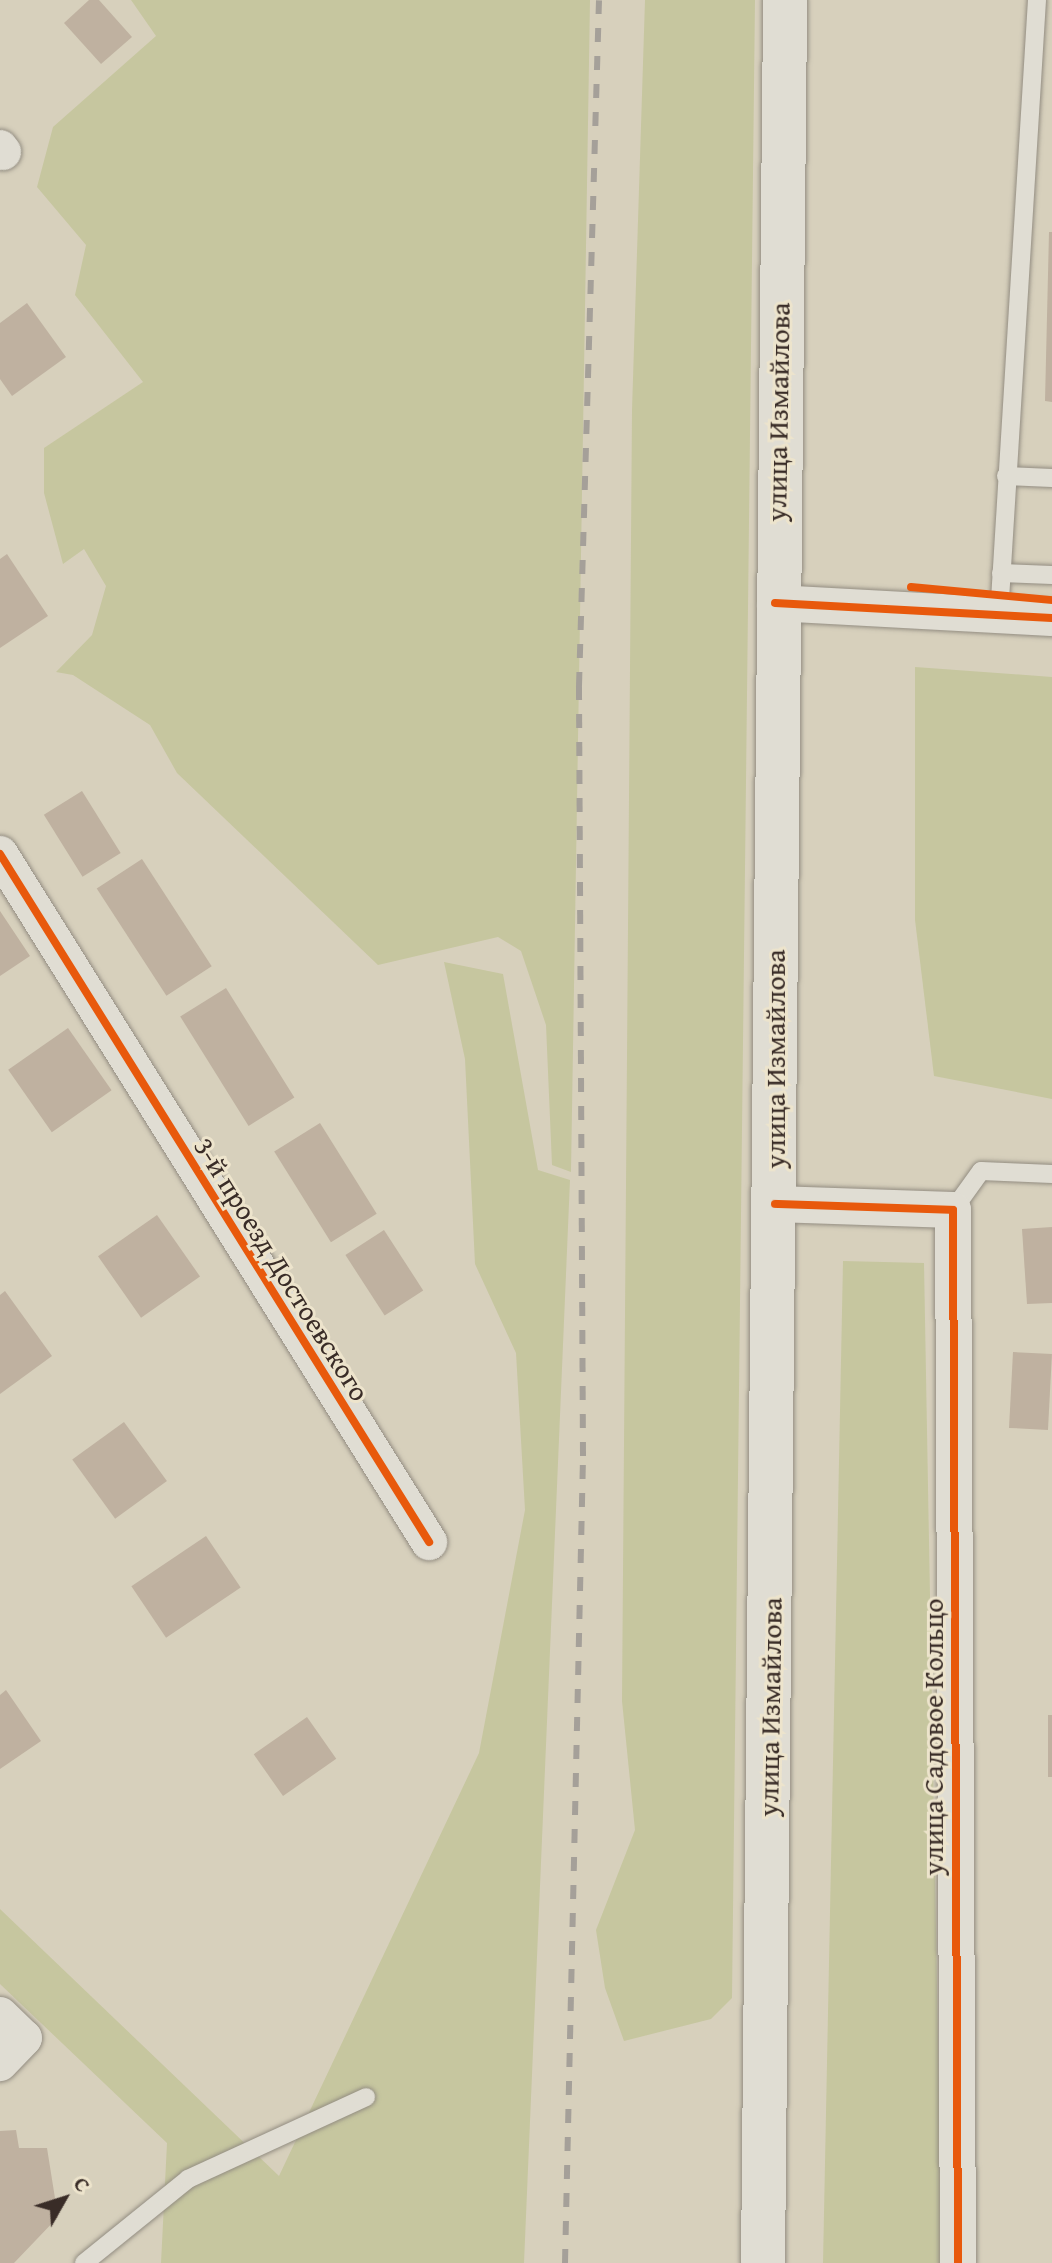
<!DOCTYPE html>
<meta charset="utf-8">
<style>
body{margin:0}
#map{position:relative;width:1052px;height:2263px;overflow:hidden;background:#d7d0bc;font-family:"Gentium Book Plus",serif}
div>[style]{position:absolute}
.green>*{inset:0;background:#c6c69f}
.building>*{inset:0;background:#bfb1a0;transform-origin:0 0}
.roads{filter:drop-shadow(0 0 2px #938d82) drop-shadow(0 0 2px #938d82)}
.lane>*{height:18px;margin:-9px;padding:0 9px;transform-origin:9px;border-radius:9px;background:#e0ddd3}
.street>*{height:36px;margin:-18px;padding:0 18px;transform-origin:18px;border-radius:18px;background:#e0ddd3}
.secondary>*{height:44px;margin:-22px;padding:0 22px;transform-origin:22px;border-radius:22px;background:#e0ddd3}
.rail>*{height:6px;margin-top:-3px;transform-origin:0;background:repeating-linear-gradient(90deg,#a5a099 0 14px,transparent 0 28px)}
.cycleway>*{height:8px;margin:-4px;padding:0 4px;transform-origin:4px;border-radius:4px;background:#e8590c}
span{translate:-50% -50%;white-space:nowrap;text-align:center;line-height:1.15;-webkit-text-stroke:6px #ede4cc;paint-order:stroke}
.street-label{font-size:28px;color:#392c27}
.north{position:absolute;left:24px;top:2159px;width:80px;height:80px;-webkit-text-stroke:6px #ede4cc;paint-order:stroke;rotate:51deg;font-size:22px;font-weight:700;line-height:32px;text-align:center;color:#392c27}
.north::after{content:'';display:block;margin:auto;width:28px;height:36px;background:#392c27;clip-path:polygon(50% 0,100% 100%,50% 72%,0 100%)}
</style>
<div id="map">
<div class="green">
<i style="clip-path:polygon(131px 0,590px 0,571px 1172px,552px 1165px,546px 1025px,521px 951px,498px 937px,378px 965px,177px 773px,150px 725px,73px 675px,56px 672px,92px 635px,106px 586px,84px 549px,63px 564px,44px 493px,44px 448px,143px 382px,75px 295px,86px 245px,37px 187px,53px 127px,156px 36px)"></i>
<i style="clip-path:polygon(645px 0,755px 0,732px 1998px,711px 2019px,624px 2041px,605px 1988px,596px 1930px,635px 1830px,622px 1701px,632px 410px)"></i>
<i style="clip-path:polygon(915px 667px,1052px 677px,1052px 1099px,934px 1076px,915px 920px)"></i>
<i style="clip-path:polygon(444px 962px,503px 974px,538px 1170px,570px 1180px,524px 2263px,161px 2263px,167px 2143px,0 1984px,0 1909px,279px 2176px,479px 1753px,525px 1510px,516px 1353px,475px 1264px,465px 1059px)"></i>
<i style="clip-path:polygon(843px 1261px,924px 1263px,942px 2263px,823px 2263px)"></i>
</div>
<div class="building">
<i style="clip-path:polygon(89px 0,99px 0,132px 37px,101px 64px,64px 23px)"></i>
<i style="clip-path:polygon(1049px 232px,1052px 232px,1052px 402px,1045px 401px)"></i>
<i style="clip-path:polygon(27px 303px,66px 357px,12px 396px,0 379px,0 323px)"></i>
<i style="clip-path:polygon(7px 554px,48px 616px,0 648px,0 559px)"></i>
<i style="left:82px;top:791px;width:73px;height:45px;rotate:58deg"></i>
<i style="left:142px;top:859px;width:128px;height:54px;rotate:57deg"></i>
<i style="clip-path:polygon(0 911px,30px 956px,0 976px)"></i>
<i style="left:226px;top:988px;width:129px;height:54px;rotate:58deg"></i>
<i style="left:68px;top:1028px;width:76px;height:73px;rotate:55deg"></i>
<i style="left:320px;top:1123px;width:107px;height:54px;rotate:58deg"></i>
<i style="left:157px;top:1215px;width:75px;height:72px;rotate:55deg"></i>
<i style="clip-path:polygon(1052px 1227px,1052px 1303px,1027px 1304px,1022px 1229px)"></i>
<i style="left:384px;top:1230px;width:72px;height:46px;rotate:57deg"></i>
<i style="clip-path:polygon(5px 1291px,52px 1356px,0 1394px,0 1295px)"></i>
<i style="left:1013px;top:1352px;width:39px;height:76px;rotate:3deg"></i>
<i style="left:124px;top:1422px;width:73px;height:64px;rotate:54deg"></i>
<i style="left:206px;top:1536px;width:62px;height:90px;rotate:56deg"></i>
<i style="clip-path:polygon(6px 1690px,41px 1741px,0 1769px,0 1695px)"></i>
<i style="left:1048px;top:1715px;width:4px;height:62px"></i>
<i style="left:307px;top:1717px;width:51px;height:65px;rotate:55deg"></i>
<i style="clip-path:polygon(16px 2130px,19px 2148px,47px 2148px,58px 2217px,14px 2263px,0 2263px,0 2131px)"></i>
</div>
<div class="roads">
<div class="lane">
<i style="left:1006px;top:476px;width:46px;rotate:2.5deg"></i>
<i style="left:1001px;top:573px;width:51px;rotate:2.2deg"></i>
<i style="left:999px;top:616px;width:617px;rotate:-86.47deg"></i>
<i style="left:953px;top:1210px;width:48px;rotate:-54.3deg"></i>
<i style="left:981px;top:1171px;width:71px;rotate:2.4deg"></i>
<i style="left:84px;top:2263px;width:134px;rotate:-38.9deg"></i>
<i style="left:188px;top:2179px;width:196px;rotate:-24.7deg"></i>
</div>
<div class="street">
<i style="left:0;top:148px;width:5px;rotate:53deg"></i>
<i style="left:775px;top:603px;width:277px;rotate:3.1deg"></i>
<i style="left:0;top:854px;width:811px;rotate:58.05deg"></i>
<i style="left:775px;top:1204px;width:178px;rotate:1.9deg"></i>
<i style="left:953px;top:1210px;width:1053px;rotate:89.73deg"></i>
<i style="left:0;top:2015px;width:33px;rotate:44deg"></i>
<i style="left:24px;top:2038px;width:35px;rotate:134deg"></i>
</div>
<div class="secondary">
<i style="left:763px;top:2263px;width:2263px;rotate:-89.44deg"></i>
</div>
</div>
<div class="rail">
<i style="left:565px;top:2263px;width:807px;rotate:-88.72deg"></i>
<i style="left:583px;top:1456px;width:770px;rotate:-90.3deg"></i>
<i style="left:579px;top:686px;width:686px;rotate:-88.33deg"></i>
</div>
<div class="cycleway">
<i style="left:911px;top:587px;width:142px;rotate:5.3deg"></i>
<i style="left:775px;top:603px;width:277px;rotate:3.1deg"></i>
<i style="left:0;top:854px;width:811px;rotate:58.05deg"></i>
<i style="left:775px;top:1204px;width:178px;rotate:1.9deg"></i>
<i style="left:953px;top:1210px;width:1053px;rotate:89.73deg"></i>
</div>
<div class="street-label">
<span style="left:778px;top:412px;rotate:-89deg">улица Измайлова</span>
<span style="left:775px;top:1059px;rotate:-90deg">улица Измайлова</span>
<span style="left:282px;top:1269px;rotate:58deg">3-й проезд Достоевского</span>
<span style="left:770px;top:1707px;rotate:-89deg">улица Измайлова</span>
<span style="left:933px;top:1737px;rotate:-90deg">улица Садовое Кольцо</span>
</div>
<div class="north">С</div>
</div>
